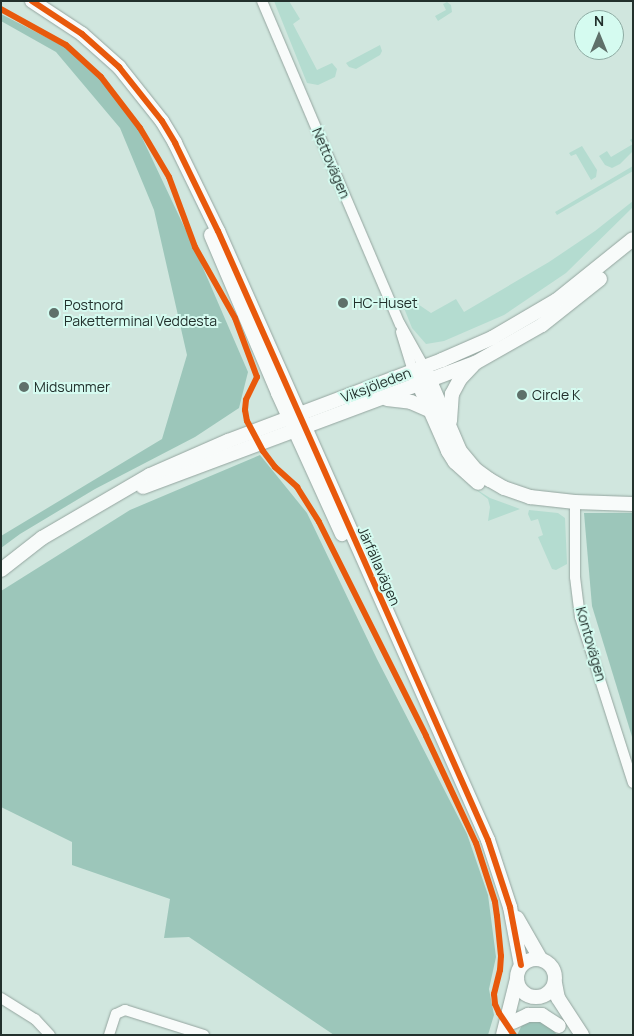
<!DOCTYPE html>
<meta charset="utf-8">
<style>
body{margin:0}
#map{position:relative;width:634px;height:1036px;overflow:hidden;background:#d0e6de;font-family:Manrope,sans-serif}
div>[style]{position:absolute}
.green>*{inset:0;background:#b4dcd0}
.forest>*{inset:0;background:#9cc6ba}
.roads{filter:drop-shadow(0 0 1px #94a59f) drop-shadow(0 0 1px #94a59f)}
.street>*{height:10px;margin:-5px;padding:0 5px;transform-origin:5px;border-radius:5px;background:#f8fbfa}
.secondary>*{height:14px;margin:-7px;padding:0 7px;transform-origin:7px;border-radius:7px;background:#f8fbfa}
.secondary>.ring{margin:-7px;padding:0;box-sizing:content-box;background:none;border:14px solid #f8fbfa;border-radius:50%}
.cycleway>*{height:6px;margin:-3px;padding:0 3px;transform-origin:3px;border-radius:3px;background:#e8590c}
.dots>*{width:14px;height:14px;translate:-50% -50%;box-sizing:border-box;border:2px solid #d5fbf0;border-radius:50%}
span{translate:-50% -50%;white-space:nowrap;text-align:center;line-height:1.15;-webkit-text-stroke:4px #d5fbf0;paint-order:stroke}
.street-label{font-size:14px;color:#22302c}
.poi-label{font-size:14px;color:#22302c}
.left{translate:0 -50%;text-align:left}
.frame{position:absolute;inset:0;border:2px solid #22302c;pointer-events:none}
.north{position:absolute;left:574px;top:10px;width:50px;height:50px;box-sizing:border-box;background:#d5fbf0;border:1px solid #8daaa2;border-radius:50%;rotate:0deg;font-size:14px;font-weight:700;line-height:20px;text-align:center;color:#22302c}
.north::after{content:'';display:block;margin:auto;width:18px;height:22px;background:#5f706a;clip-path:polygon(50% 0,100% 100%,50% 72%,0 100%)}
</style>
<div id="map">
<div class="green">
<i style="clip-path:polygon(274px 1px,289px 1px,300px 19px,293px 24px,317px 70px,332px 63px,337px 69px,335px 77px,318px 85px,307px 83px)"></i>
<i style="clip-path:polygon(447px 2px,451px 5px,452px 12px,438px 21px,435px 16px,446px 10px,443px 4px)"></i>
<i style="clip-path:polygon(380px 45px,382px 51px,380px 55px,356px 69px,349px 67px,346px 63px)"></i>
<i style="clip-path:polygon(633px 138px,633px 151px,620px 164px,612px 168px,605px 165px,599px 156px,607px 151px,611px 157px,633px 144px,630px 140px)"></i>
<i style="clip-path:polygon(582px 146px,597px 170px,596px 177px,591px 180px,576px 154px,571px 156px,569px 153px)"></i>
<i style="clip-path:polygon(633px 166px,633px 171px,557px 215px,555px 212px)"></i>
<i style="clip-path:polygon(633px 201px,633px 207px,566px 273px,504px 315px,444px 341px,426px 344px,412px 328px,402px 303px,409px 298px,431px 313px,456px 299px,464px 312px,549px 262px,595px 231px)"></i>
<i style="clip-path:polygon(471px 486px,490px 498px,520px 509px,488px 521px,490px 507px,488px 499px)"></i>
<i style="clip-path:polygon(529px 510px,558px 513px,565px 518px,567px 564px,556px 570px,552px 569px,538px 537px,543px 535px,538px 519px,531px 521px,528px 514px)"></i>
</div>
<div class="forest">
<i style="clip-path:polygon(1px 14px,71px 50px,107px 85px,138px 129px,197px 254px,248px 372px,239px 408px,195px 437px,95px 489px,20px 534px,1px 548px,1px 536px,162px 439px,187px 355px,154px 210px,120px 128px,56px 52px,1px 21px)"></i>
<i style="clip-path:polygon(260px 455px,307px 513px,377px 659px,467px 834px,488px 895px,496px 957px,489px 989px,494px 1015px,488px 1035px,334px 1035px,189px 937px,164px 938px,170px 899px,72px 865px,72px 842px,1px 807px,1px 591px,130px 510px)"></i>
<i style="clip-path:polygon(584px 513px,633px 513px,633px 740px,592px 606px)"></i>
<i style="clip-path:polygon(533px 1019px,547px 1023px,557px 1035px,517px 1035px,524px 1021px)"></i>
</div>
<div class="roads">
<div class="street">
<i style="left:262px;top:1px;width:351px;rotate:66.9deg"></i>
<i style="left:400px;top:324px;width:49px;rotate:60.8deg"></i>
<i style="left:401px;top:332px;width:41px;rotate:72.9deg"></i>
<i style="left:575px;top:502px;width:75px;rotate:90deg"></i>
<i style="left:575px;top:577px;width:40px;rotate:82.9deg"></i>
<i style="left:580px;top:617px;width:174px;rotate:72.3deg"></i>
<i style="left:1px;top:998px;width:40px;rotate:32deg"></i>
<i style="left:35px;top:1019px;width:22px;rotate:47deg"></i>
<i style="left:109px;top:1035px;width:22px;rotate:-72deg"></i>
<i style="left:116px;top:1014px;width:10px;rotate:-24deg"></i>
<i style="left:125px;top:1010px;width:83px;rotate:17.6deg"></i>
</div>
<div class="secondary">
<i style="left:32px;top:1px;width:60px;rotate:33.4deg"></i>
<i style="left:82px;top:34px;width:50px;rotate:41.7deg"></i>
<i style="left:119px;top:67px;width:69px;rotate:51.5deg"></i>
<i style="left:162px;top:121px;width:26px;rotate:59deg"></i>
<i style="left:175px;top:143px;width:98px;rotate:64deg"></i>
<i style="left:218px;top:231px;width:666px;rotate:66.09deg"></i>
<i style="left:488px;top:840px;width:71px;rotate:71.8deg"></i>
<i style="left:510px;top:907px;width:59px;rotate:79.3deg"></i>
<i style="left:211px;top:235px;width:172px;rotate:67deg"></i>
<i style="left:278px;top:393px;width:155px;rotate:65.6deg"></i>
<i style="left:427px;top:374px;width:84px;rotate:66.8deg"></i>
<i style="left:460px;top:451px;width:25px;rotate:50deg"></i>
<i style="left:476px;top:470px;width:17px;rotate:36deg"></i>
<i style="left:490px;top:480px;width:16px;rotate:30deg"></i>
<i style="left:504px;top:488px;width:28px;rotate:19deg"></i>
<i style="left:530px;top:497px;width:45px;rotate:6.3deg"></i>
<i style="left:575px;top:502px;width:58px;rotate:2deg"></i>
<i style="left:416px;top:378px;width:80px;rotate:66.3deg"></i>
<i style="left:448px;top:451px;width:13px;rotate:58deg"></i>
<i style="left:455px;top:462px;width:31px;rotate:42deg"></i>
<i style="left:387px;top:399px;width:24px;rotate:7deg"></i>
<i style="left:411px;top:402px;width:20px;rotate:24deg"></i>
<i style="left:450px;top:421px;width:27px;rotate:-86deg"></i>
<i style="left:452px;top:394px;width:17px;rotate:-62deg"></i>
<i style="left:460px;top:379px;width:19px;rotate:-47deg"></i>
<i style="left:143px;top:487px;width:354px;rotate:-20.5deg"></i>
<i style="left:475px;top:363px;width:77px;rotate:-29.6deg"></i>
<i style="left:542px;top:325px;width:74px;rotate:-38.4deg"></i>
<i style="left:1px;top:570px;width:52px;rotate:-38deg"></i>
<i style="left:42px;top:538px;width:125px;rotate:-30.3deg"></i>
<i style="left:150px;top:475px;width:85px;rotate:-23.6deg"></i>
<i style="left:228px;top:441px;width:229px;rotate:-20.7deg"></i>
<i style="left:442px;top:360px;width:55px;rotate:-23.7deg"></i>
<i style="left:492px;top:338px;width:75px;rotate:-30.3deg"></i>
<i style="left:557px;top:300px;width:97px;rotate:-38.8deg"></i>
<i style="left:517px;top:918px;width:46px;rotate:60.1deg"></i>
<i class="ring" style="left:517px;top:959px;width:24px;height:24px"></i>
<i style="left:555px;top:983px;width:15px;rotate:79deg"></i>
<i style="left:558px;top:998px;width:44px;rotate:57deg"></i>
<i style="left:513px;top:1022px;width:17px;rotate:-25deg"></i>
<i style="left:528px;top:1015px;width:14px"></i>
<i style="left:542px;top:1015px;width:20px;rotate:33deg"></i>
<i style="left:503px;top:1035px;width:58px;rotate:-76deg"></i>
</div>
</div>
<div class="cycleway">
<i style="left:32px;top:1px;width:60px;rotate:33.4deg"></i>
<i style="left:82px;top:34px;width:50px;rotate:41.7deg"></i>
<i style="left:119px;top:67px;width:69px;rotate:51.5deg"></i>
<i style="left:162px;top:121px;width:26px;rotate:59deg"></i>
<i style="left:175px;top:143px;width:98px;rotate:64deg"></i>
<i style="left:218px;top:231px;width:666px;rotate:66.09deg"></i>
<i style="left:488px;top:840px;width:71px;rotate:71.8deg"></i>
<i style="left:510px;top:907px;width:59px;rotate:79.3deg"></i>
<i style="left:1px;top:9px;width:74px;rotate:29deg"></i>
<i style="left:66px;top:45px;width:47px;rotate:42.4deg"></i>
<i style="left:101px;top:77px;width:64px;rotate:52.6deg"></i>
<i style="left:140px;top:128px;width:57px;rotate:59.4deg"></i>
<i style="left:169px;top:177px;width:75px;rotate:69.6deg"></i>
<i style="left:195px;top:247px;width:81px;rotate:60.6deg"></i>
<i style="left:235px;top:318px;width:63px;rotate:69.6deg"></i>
<i style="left:257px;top:377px;width:25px;rotate:116deg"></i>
<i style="left:246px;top:400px;width:10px;rotate:96deg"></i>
<i style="left:245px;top:410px;width:11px;rotate:80deg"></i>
<i style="left:247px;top:421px;width:34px;rotate:62deg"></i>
<i style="left:263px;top:451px;width:20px;rotate:53deg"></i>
<i style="left:275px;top:467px;width:30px;rotate:42deg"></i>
<i style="left:297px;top:487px;width:41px;rotate:57.8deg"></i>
<i style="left:319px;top:522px;width:239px;rotate:63.4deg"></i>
<i style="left:426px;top:736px;width:118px;rotate:65deg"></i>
<i style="left:476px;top:843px;width:62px;rotate:72.1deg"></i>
<i style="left:495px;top:902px;width:14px;rotate:82deg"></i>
<i style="left:497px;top:916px;width:40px;rotate:84.3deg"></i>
<i style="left:501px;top:956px;width:14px;rotate:94deg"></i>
<i style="left:500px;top:970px;width:25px;rotate:104deg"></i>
<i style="left:494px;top:994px;width:10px;rotate:84deg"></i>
<i style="left:495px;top:1004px;width:10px;rotate:66deg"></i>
<i style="left:499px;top:1013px;width:27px;rotate:56deg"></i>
</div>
<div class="dots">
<i style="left:343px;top:303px;background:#5f706a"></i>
<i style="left:54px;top:313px;background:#5f706a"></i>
<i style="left:24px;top:387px;background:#5f706a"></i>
<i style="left:522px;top:395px;background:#5f706a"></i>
</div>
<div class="street-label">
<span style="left:331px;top:163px;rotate:67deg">Nettovägen</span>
<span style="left:376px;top:385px;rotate:-21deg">Viksjöleden</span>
<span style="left:379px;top:566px;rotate:66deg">Järfällavägen</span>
<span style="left:591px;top:644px;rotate:74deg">Kontovägen</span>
</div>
<div class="poi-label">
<span class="left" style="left:353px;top:303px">HC-Huset</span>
<span class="left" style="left:64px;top:313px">Postnord<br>Paketterminal Veddesta</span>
<span class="left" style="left:34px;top:387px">Midsummer</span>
<span class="left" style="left:532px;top:395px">Circle K</span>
</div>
<div class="frame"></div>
<div class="north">N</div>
</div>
